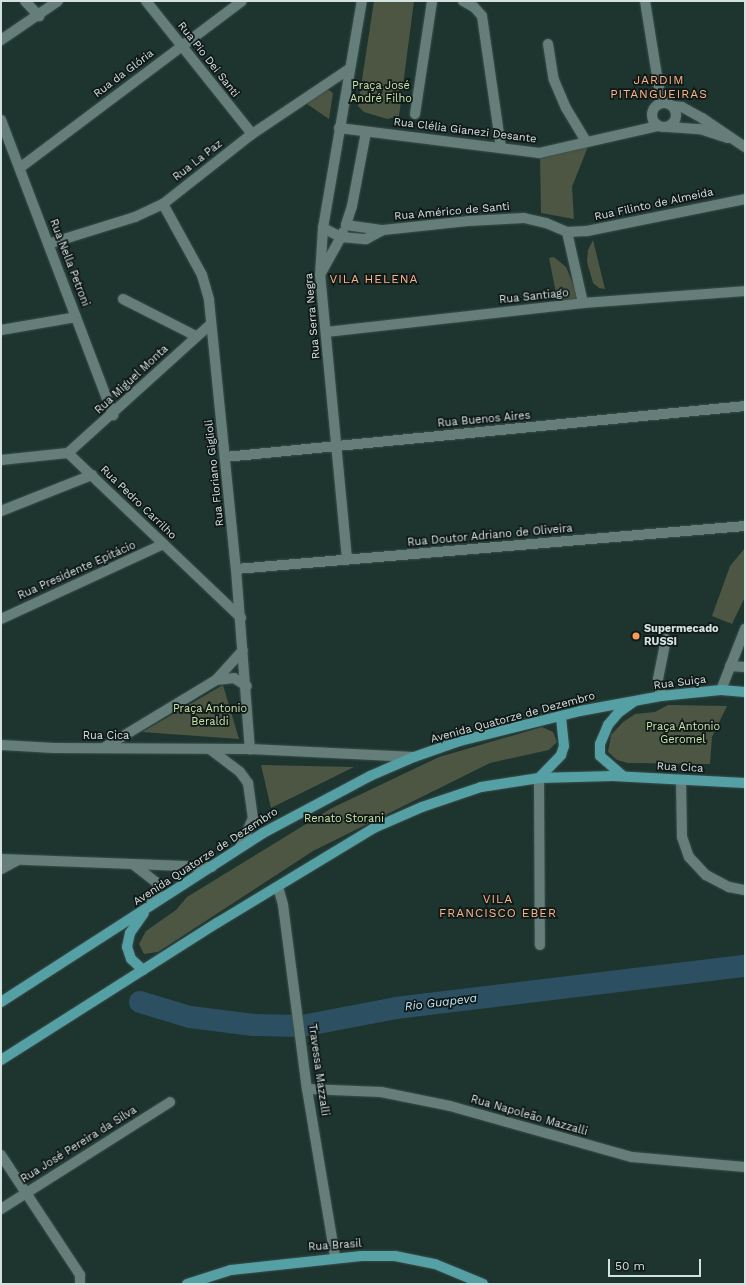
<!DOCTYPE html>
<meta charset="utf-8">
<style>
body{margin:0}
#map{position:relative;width:746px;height:1285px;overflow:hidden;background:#1d342f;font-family:"Work Sans",sans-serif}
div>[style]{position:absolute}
.green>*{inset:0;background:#4d5643}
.river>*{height:22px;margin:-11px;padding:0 11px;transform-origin:11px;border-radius:11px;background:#2c5062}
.roads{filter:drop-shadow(0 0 1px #3b4f4c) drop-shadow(0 0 1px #3b4f4c)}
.minor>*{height:10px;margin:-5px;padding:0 5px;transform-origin:5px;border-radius:5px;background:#667e79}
.minor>.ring{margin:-5px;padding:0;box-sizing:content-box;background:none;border:10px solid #667e79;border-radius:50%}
.major>*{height:10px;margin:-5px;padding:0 5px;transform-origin:5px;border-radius:5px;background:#55a0a5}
.dots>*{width:11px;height:11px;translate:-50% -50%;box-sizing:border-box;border:2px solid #101917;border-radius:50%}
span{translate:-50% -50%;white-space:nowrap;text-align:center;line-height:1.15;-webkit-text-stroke:3.5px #101917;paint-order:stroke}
.street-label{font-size:11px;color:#d4e2df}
.park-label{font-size:11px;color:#c9e5ac}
.poi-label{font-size:11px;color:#d4e2df;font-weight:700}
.left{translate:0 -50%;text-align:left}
.neighbourhood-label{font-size:12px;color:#fcb58b;letter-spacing:1px}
.water-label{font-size:12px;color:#c1e7fc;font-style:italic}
.frame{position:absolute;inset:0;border:2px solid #d4e2df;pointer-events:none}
.scale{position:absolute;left:608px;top:1259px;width:93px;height:18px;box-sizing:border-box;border:2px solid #d4e2df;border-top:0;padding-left:5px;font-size:12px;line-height:14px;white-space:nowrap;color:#d4e2df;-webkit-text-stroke:3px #101917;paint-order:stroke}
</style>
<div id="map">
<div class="green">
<i style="clip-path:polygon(374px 1px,414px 1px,399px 116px,387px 119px,364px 112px,358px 106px)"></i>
<i style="clip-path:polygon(326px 88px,333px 93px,329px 119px,304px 102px)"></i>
<i style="clip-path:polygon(589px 144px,572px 187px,574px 219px,541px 213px,540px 157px)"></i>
<i style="clip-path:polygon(593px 240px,605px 289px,599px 288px,593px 283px,587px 262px,588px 250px)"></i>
<i style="clip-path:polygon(554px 257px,566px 267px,579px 298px,577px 301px,558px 303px,549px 258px)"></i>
<i style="clip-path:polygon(745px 548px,745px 597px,732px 624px,712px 616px,730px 566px)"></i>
<i style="clip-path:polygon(223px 685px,239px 739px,142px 732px)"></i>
<i style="clip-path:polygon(668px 705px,727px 706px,712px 737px,710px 764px,628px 763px,617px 760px,608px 752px,611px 735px,623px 722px,635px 714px,655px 712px)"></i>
<i style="clip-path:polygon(542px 727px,553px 732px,557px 742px,549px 750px,490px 763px,313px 851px,158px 952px,144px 954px,139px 944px,146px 931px,176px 910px,187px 897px,332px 808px,439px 757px)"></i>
<i style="clip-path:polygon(261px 765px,354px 767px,271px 808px)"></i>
</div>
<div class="river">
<i style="left:140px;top:1002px;width:52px;rotate:16.7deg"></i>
<i style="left:190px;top:1017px;width:64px;rotate:7.2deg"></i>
<i style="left:253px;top:1025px;width:49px;rotate:1.2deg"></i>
<i style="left:302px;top:1026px;width:96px;rotate:-10.8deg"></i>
<i style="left:396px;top:1008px;width:352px;rotate:-6.9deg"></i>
</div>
<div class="roads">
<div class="minor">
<i style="left:25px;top:1px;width:21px;rotate:47deg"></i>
<i style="left:146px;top:1px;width:170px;rotate:51.4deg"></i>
<i style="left:463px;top:1px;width:13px;rotate:29deg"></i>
<i style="left:474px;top:7px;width:12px;rotate:48deg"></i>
<i style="left:482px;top:16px;width:133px;rotate:81.8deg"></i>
<i style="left:645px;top:1px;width:88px;rotate:80.9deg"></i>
<i style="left:659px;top:88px;width:15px;rotate:70deg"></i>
<i style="left:1px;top:40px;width:69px;rotate:-34.4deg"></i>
<i style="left:548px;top:44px;width:36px;rotate:81deg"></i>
<i style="left:554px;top:80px;width:30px;rotate:67deg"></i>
<i style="left:566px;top:108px;width:39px;rotate:59deg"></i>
<i class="ring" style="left:652px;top:103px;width:14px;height:14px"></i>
<i style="left:673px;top:106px;width:9px;rotate:6deg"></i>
<i style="left:682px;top:107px;width:23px;rotate:29deg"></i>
<i style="left:702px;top:118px;width:52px;rotate:34deg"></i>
<i style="left:415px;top:114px;width:114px;rotate:-81.4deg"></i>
<i style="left:1px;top:120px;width:316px;rotate:69.2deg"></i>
<i style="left:668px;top:127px;width:32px;rotate:4deg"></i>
<i style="left:700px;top:129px;width:29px;rotate:18deg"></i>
<i style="left:339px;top:128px;width:202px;rotate:7.1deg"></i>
<i style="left:539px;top:153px;width:122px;rotate:-12.8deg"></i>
<i style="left:366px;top:132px;width:75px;rotate:100.7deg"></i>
<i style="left:352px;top:206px;width:20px;rotate:108deg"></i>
<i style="left:346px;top:225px;width:37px;rotate:8deg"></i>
<i style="left:383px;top:230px;width:85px;rotate:-6deg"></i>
<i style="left:468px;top:221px;width:56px;rotate:-3.1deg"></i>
<i style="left:524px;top:218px;width:23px;rotate:13deg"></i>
<i style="left:546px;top:223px;width:23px;rotate:23deg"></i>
<i style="left:567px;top:232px;width:73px;rotate:77.3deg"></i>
<i style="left:21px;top:167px;width:276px;rotate:-36.9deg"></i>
<i style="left:163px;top:204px;width:81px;rotate:61.2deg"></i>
<i style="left:202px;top:275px;width:26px;rotate:74deg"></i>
<i style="left:209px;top:300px;width:270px;rotate:84.3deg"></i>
<i style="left:236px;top:569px;width:181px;rotate:85.6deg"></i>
<i style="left:323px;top:228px;width:20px;rotate:27deg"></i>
<i style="left:341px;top:237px;width:5px;rotate:-68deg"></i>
<i style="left:567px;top:232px;width:20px;rotate:-3deg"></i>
<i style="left:587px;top:231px;width:161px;rotate:-11.4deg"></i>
<i style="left:48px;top:244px;width:91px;rotate:-17.2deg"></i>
<i style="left:135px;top:217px;width:31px;rotate:-25deg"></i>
<i style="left:163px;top:204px;width:113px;rotate:-38.2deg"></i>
<i style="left:252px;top:134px;width:117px;rotate:-33.8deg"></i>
<i style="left:321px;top:273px;width:41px;rotate:-60.9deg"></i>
<i style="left:341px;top:237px;width:25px;rotate:5deg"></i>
<i style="left:366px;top:239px;width:19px;rotate:-28deg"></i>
<i style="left:123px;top:299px;width:82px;rotate:26.9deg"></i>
<i style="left:1px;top:330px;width:76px;rotate:-9.8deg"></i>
<i style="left:326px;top:332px;width:259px;rotate:-6.4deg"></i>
<i style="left:583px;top:303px;width:162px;rotate:-4.2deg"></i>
<i style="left:68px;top:453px;width:193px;rotate:-42.1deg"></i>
<i style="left:225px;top:457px;width:522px;rotate:-5.6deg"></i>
<i style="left:1px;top:460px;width:67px;rotate:-6deg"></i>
<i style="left:68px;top:453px;width:239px;rotate:43.6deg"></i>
<i style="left:1px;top:511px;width:98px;rotate:-21.6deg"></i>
<i style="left:347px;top:559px;width:285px;rotate:-95.4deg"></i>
<i style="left:320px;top:275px;width:47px;rotate:-86.3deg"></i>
<i style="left:323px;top:228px;width:230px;rotate:-80.3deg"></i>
<i style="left:236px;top:569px;width:511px;rotate:-4.83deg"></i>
<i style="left:1px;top:619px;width:179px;rotate:-24.8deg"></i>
<i style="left:730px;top:666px;width:15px;rotate:4deg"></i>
<i style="left:216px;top:680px;width:18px;rotate:-6deg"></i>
<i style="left:234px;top:678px;width:15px;rotate:32deg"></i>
<i style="left:721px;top:690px;width:66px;rotate:-68.5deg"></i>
<i style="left:661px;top:696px;width:17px;rotate:-100deg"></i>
<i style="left:658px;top:679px;width:41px;rotate:-78.7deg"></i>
<i style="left:1px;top:745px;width:53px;rotate:3.2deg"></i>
<i style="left:54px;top:748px;width:196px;rotate:0.3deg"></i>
<i style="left:250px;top:749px;width:164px;rotate:2.8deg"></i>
<i style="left:105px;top:747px;width:130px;rotate:-31.1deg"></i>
<i style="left:216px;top:680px;width:40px;rotate:-48deg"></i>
<i style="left:211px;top:750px;width:36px;rotate:37deg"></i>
<i style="left:240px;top:772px;width:14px;rotate:54deg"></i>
<i style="left:248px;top:783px;width:35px;rotate:82deg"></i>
<i style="left:253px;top:818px;width:32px;rotate:114deg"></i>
<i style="left:539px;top:778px;width:167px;rotate:89.7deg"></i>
<i style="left:681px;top:780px;width:57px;rotate:89deg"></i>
<i style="left:682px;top:837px;width:21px;rotate:71deg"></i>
<i style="left:689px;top:857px;width:25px;rotate:47deg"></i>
<i style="left:706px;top:875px;width:26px;rotate:28deg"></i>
<i style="left:729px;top:887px;width:16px;rotate:11deg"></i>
<i style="left:1px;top:859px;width:211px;rotate:2.2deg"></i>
<i style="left:134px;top:865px;width:31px;rotate:38deg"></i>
<i style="left:158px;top:884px;width:12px;rotate:99deg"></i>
<i style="left:156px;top:896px;width:12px;rotate:125deg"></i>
<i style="left:1px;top:869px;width:17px;rotate:-28deg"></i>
<i style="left:278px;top:887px;width:19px;rotate:74deg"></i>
<i style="left:283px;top:905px;width:186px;rotate:82.6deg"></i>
<i style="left:307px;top:1089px;width:170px;rotate:80.5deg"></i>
<i style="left:307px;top:1089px;width:74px;rotate:2.3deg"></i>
<i style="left:381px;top:1092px;width:70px;rotate:11.5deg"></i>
<i style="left:450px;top:1106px;width:189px;rotate:15.7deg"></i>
<i style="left:632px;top:1157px;width:113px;rotate:5.1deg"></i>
<i style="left:1px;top:1155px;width:144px;rotate:56.6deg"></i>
<i style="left:80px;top:1275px;width:9px;rotate:90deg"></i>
<i style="left:1px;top:1209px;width:200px;rotate:-32.3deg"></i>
</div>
<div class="major">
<i style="left:623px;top:776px;width:30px;rotate:-139deg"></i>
<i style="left:600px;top:756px;width:12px;rotate:-90deg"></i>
<i style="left:600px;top:744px;width:21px;rotate:-67deg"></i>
<i style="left:608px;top:725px;width:16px;rotate:-50deg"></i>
<i style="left:618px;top:713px;width:19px;rotate:-36deg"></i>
<i style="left:539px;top:778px;width:32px;rotate:-46deg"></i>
<i style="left:561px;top:755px;width:9px;rotate:-72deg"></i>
<i style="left:564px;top:746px;width:30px;rotate:-96deg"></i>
<i style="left:143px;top:970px;width:16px;rotate:-137deg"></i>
<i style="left:131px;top:959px;width:13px;rotate:-108deg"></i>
<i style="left:127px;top:947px;width:14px;rotate:-78deg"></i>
<i style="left:130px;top:933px;width:24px;rotate:-55deg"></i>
<i style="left:1px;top:1002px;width:312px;rotate:-32.8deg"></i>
<i style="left:263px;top:833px;width:121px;rotate:-28deg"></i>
<i style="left:370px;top:776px;width:48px;rotate:-23.4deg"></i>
<i style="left:414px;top:757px;width:49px;rotate:-19.2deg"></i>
<i style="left:460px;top:741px;width:124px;rotate:-14deg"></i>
<i style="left:580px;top:711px;width:82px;rotate:-10.5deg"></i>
<i style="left:661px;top:696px;width:60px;rotate:-5.7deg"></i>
<i style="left:721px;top:690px;width:24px;rotate:5deg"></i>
<i style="left:1px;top:1060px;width:256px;rotate:-32.4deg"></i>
<i style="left:217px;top:923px;width:184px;rotate:-31.2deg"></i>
<i style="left:374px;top:828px;width:52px;rotate:-23.6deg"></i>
<i style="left:422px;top:807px;width:62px;rotate:-18.7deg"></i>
<i style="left:481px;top:787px;width:59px;rotate:-8.8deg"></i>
<i style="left:539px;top:778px;width:74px;rotate:-1.5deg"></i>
<i style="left:613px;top:776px;width:132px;rotate:3deg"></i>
<i style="left:187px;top:1284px;width:46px;rotate:-17.7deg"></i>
<i style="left:231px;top:1270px;width:131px;rotate:-6.1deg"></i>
<i style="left:361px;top:1256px;width:34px"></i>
<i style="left:395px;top:1256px;width:41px;rotate:11.3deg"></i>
<i style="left:435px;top:1264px;width:52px;rotate:22.6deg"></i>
</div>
</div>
<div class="dots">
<i style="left:636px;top:636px;background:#ff9b5a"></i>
</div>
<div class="street-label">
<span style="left:208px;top:60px;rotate:52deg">Rua Pio Dei Santi</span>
<span style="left:124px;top:74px;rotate:-37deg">Rua da Glória</span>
<span style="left:465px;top:131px;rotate:7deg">Rua Clélia Gianezi Desante</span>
<span style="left:198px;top:161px;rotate:-38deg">Rua La Paz</span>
<span style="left:654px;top:205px;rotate:-12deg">Rua Filinto de Almeida</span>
<span style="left:452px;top:212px;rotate:-5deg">Rua Américo de Santi</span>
<span style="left:69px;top:263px;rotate:69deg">Rua Nella Petroni</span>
<span style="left:534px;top:297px;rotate:-6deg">Rua Santiago</span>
<span style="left:313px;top:316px;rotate:-95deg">Rua Serra Negra</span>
<span style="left:132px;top:380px;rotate:-43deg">Rua Miguel Monta</span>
<span style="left:484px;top:420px;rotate:-5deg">Rua Buenos Aires</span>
<span style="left:215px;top:473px;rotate:-96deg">Rua Floriano Giglioli</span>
<span style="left:138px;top:503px;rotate:44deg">Rua Pedro Carrilho</span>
<span style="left:490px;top:536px;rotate:-5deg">Rua Doutor Adriano de Oliveira</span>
<span style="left:77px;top:571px;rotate:-24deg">Rua Presidente Epitácio</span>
<span style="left:680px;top:683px;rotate:-7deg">Rua Suiça</span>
<span style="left:513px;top:718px;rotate:-15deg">Avenida Quatorze de Dezembro</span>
<span style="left:106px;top:736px">Rua Cica</span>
<span style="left:680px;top:768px;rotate:3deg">Rua Cica</span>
<span style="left:206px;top:857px;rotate:-33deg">Avenida Quatorze de Dezembro</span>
<span style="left:318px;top:1070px;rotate:82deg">Travessa Mazzalli</span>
<span style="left:529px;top:1116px;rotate:16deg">Rua Napoleão Mazzalli</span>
<span style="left:79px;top:1145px;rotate:-32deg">Rua José Pereira da Silva</span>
<span style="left:335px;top:1246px;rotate:-4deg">Rua Brasil</span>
</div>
<div class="park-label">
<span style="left:381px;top:93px">Praça José<br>André Filho</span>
<span style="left:210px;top:716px">Praça Antonio<br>Beraldi</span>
<span style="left:683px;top:734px">Praça Antonio<br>Geromel</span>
<span style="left:344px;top:819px">Renato Storani</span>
</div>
<div class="poi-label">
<span class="left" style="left:644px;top:636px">Supermecado<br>RUSSI</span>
</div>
<div class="neighbourhood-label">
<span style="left:659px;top:88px">JARDIM<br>PITANGUEIRAS</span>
<span style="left:374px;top:280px">VILA HELENA</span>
<span style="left:498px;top:907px">VILA<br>FRANCISCO EBER</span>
</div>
<div class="water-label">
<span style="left:441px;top:1003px;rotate:-7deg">Rio Guapeva</span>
</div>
<div class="frame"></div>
<div class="scale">50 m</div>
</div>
